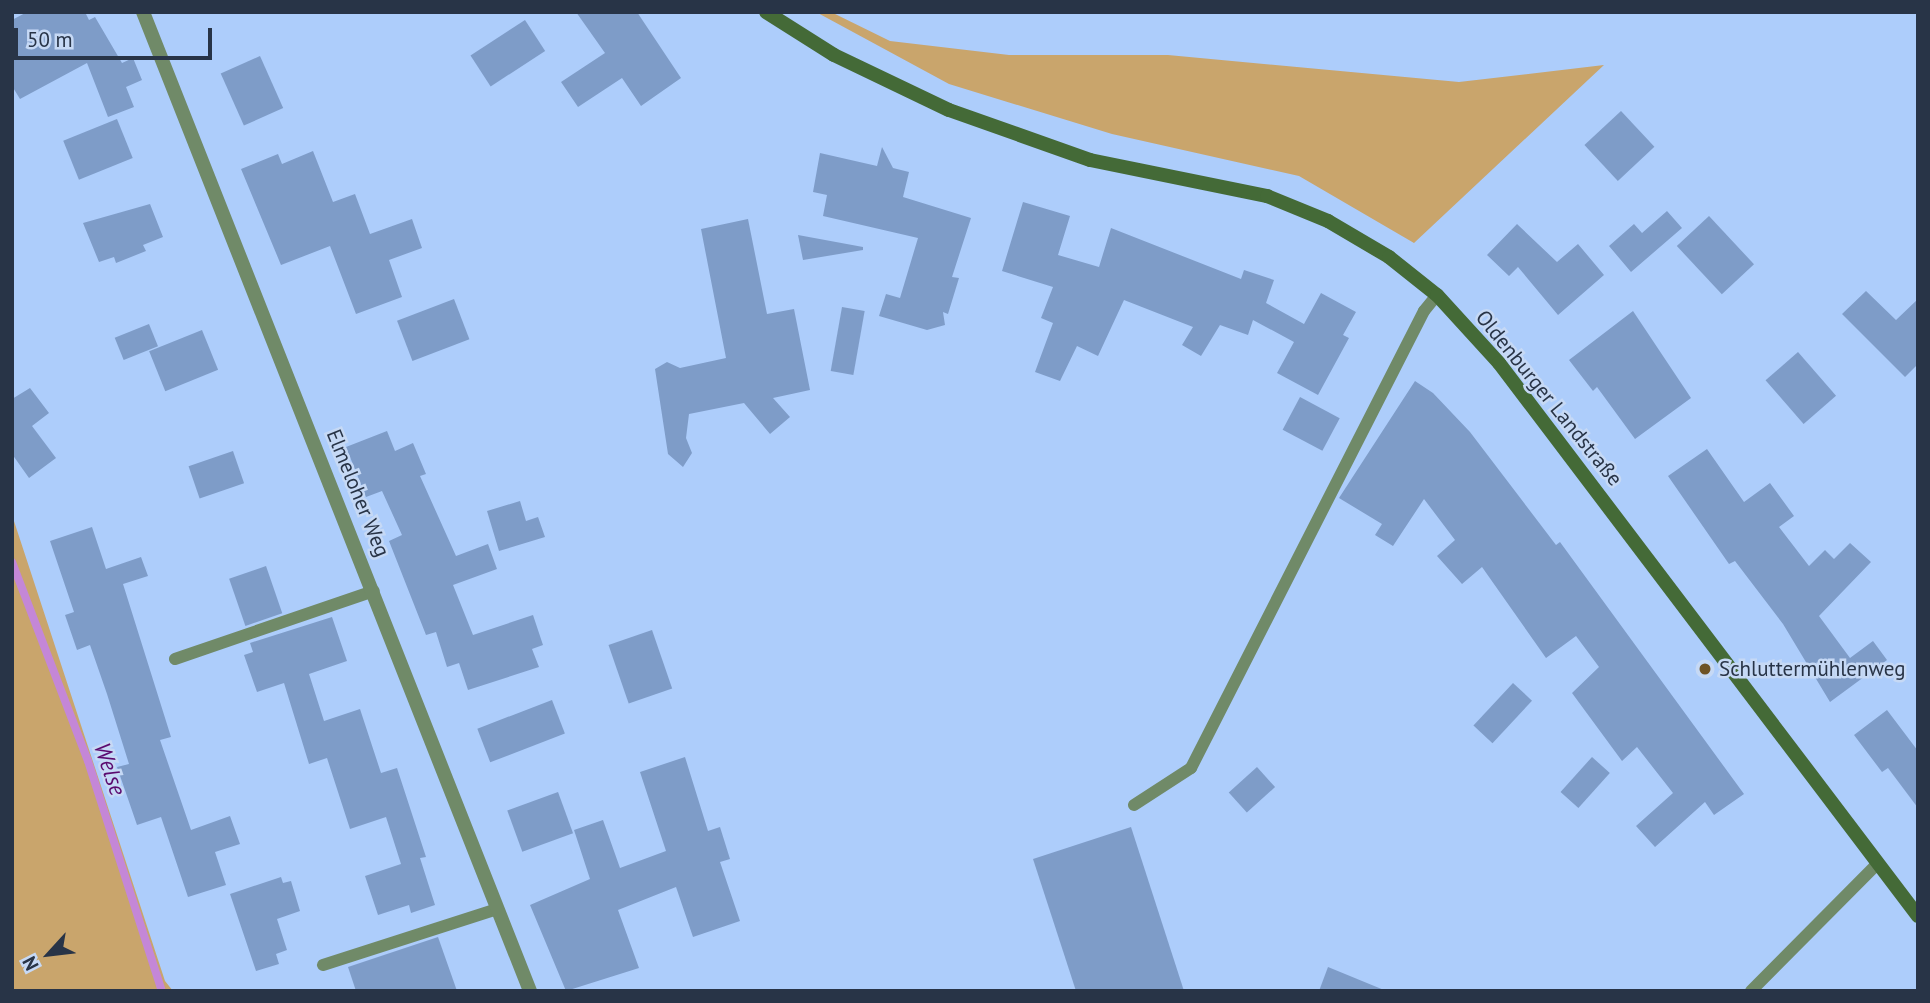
<!DOCTYPE html>
<meta charset="utf-8">
<style>
body{margin:0}
#map{position:relative;width:1930px;height:1003px;overflow:hidden;background:#adcdfb;font-family:"PT Sans",sans-serif}
div>[style]{position:absolute}
.green>*{inset:0;background:#c9a56c}
.stream>*{height:8px;margin:-4px;padding:0 4px;transform-origin:4px;border-radius:4px;background:#c487d7}
.building>*{inset:0;background:#7e9cc8;transform-origin:0 0}
.lane>*{height:12px;margin:-6px;padding:0 6px;transform-origin:6px;border-radius:6px;background:#708a68}
.street>*{height:14px;margin:-7px;padding:0 7px;transform-origin:7px;border-radius:7px;background:#708a68}
.secondary>*{height:14px;margin:-7px;padding:0 7px;transform-origin:7px;border-radius:7px;background:#446a37}
.dots>*{width:19px;height:19px;translate:-50% -50%;box-sizing:border-box;border:4px solid #c6d9f5;border-radius:50%}
span{translate:-50% -50%;white-space:nowrap;text-align:center;line-height:1.15;-webkit-text-stroke:5px #c6d9f5;paint-order:stroke}
.street-label{font-size:21px;color:#283447}
.poi-label{font-size:21px;color:#283447}
.left{translate:0 -50%;text-align:left}
.water-label{font-size:23px;color:#5b0a6f;font-style:italic}
.frame{position:absolute;inset:0;border:14px solid #283447;pointer-events:none}
.north{position:absolute;left:14px;top:919px;width:70px;height:70px;-webkit-text-stroke:5px #c6d9f5;paint-order:stroke;rotate:243deg;font-size:19px;font-weight:700;line-height:28px;text-align:center;color:#283447}
.north::after{content:'';display:block;margin:auto;width:24px;height:32px;background:#283447;clip-path:polygon(50% 0,100% 100%,50% 72%,0 100%)}
.scale{position:absolute;left:14px;top:28px;width:198px;height:32px;box-sizing:border-box;border:4px solid #283447;border-top:0;padding-left:9px;font-size:21px;line-height:24px;white-space:nowrap;color:#283447;-webkit-text-stroke:5px #c6d9f5;paint-order:stroke}
</style>
<div id="map">
<div class="green">
<i style="clip-path:polygon(816px 12px,831px 12px,890px 41px,1009px 55px,1168px 55px,1459px 82px,1604px 65px,1414px 243px,1299px 176px,1112px 134px,949px 84px)"></i>
<i style="clip-path:polygon(12px 515px,165px 981px,173px 991px,12px 991px)"></i>
</div>
<div class="stream">
<i style="left:12px;top:562px;width:213px;rotate:69.1deg"></i>
<i style="left:88px;top:761px;width:242px;rotate:72.2deg"></i>
</div>
<div class="building">
<i style="clip-path:polygon(27px 12px,85px 12px,89px 20px,95px 17px,122px 63px,133px 58px,142px 80px,126px 87px,134px 107px,108px 117px,87px 63px,20px 99px,12px 86px,12px 20px)"></i>
<i style="clip-path:polygon(576px 12px,637px 12px,681px 78px,641px 106px,622px 78px,578px 107px,561px 82px,605px 53px)"></i>
<i style="left:525px;top:20px;width:37px;height:65px;rotate:57deg"></i>
<i style="left:260px;top:56px;width:57px;height:43px;rotate:66deg"></i>
<i style="left:1621px;top:111px;width:49px;height:50px;rotate:47deg"></i>
<i style="left:117px;top:119px;width:42px;height:58px;rotate:68deg"></i>
<i style="clip-path:polygon(882px 147px,893px 168px,909px 172px,903px 197px,971px 218px,952px 277px,959px 278px,948px 314px,943px 312px,945px 325px,927px 330px,879px 316px,886px 294px,900px 298px,918px 238px,823px 216px,827px 195px,813px 192px,820px 153px,877px 166px)"></i>
<i style="clip-path:polygon(313px 151px,333px 202px,355px 194px,370px 234px,412px 219px,422px 248px,389px 260px,402px 297px,356px 314px,330px 246px,281px 265px,241px 169px,278px 154px,282px 164px)"></i>
<i style="clip-path:polygon(1023px 202px,1070px 216px,1058px 255px,1099px 267px,1111px 228px,1241px 279px,1244px 270px,1274px 280px,1266px 303px,1304px 324px,1321px 293px,1356px 312px,1343px 335px,1349px 338px,1318px 395px,1277px 373px,1294px 342px,1253px 320px,1248px 335px,1220px 325px,1201px 356px,1182px 345px,1193px 327px,1124px 300px,1098px 356px,1077px 346px,1060px 381px,1035px 372px,1053px 323px,1041px 318px,1053px 287px,1002px 271px)"></i>
<i style="clip-path:polygon(150px 204px,163px 237px,143px 245px,146px 251px,116px 263px,114px 257px,99px 262px,83px 223px)"></i>
<i style="clip-path:polygon(1667px 211px,1682px 228px,1631px 272px,1609px 246px,1634px 224px,1642px 233px)"></i>
<i style="left:1709px;top:216px;width:66px;height:44px;rotate:47deg"></i>
<i style="clip-path:polygon(748px 219px,767px 314px,794px 309px,810px 390px,773px 398px,790px 417px,770px 434px,744px 403px,689px 414px,686px 438px,692px 453px,683px 467px,668px 454px,655px 369px,667px 362px,680px 368px,726px 358px,701px 229px)"></i>
<i style="clip-path:polygon(1517px 224px,1557px 262px,1578px 244px,1604px 275px,1558px 315px,1518px 267px,1509px 276px,1487px 255px)"></i>
<i style="clip-path:polygon(798px 235px,863px 247px,863px 250px,803px 260px)"></i>
<i style="clip-path:polygon(1866px 291px,1896px 320px,1918px 299px,1918px 364px,1905px 377px,1842px 314px)"></i>
<i style="left:454px;top:299px;width:43px;height:61px;rotate:69deg"></i>
<i style="left:842px;top:307px;width:23px;height:65px;rotate:10deg"></i>
<i style="clip-path:polygon(1633px 311px,1691px 398px,1635px 439px,1597px 387px,1593px 391px,1569px 360px)"></i>
<i style="left:149px;top:324px;width:24px;height:37px;rotate:68deg"></i>
<i style="left:202px;top:330px;width:43px;height:57px;rotate:68deg"></i>
<i style="left:1798px;top:352px;width:58px;height:43px;rotate:49deg"></i>
<i style="clip-path:polygon(1415px 381px,1433px 393px,1470px 432px,1556px 545px,1560px 542px,1744px 794px,1714px 815px,1705px 802px,1655px 847px,1636px 826px,1673px 793px,1637px 747px,1622px 761px,1572px 693px,1599px 667px,1576px 636px,1546px 658px,1482px 567px,1462px 584px,1437px 556px,1455px 540px,1424px 499px,1393px 546px,1375px 535px,1382px 524px,1339px 498px)"></i>
<i style="clip-path:polygon(30px 388px,49px 413px,32px 426px,56px 458px,29px 478px,12px 454px,12px 399px)"></i>
<i style="left:1300px;top:397px;width:45px;height:37px;rotate:28deg"></i>
<i style="clip-path:polygon(387px 431px,395px 451px,413px 443px,426px 474px,420px 476px,456px 556px,488px 544px,497px 569px,453px 585px,473px 635px,533px 615px,543px 645px,532px 649px,539px 667px,468px 690px,459px 663px,447px 667px,436px 632px,426px 635px,389px 541px,402px 535px,382px 491px,366px 497px,346px 447px)"></i>
<i style="clip-path:polygon(1707px 449px,1744px 502px,1770px 483px,1794px 516px,1779px 527px,1809px 566px,1825px 550px,1834px 559px,1850px 543px,1871px 562px,1819px 616px,1850px 658px,1873px 641px,1887px 660px,1830px 702px,1783px 624px,1735px 561px,1729px 564px,1668px 476px)"></i>
<i style="left:233px;top:451px;width:34px;height:47px;rotate:71deg"></i>
<i style="clip-path:polygon(520px 501px,526px 521px,538px 517px,545px 537px,499px 551px,487px 511px)"></i>
<i style="clip-path:polygon(92px 527px,106px 569px,141px 557px,148px 576px,123px 584px,171px 737px,160px 740px,191px 830px,230px 816px,240px 844px,215px 852px,226px 885px,188px 897px,161px 817px,137px 825px,117px 767px,129px 764px,107px 694px,90px 645px,77px 650px,65px 615px,74px 612px,50px 541px)"></i>
<i style="left:266px;top:566px;width:50px;height:39px;rotate:71deg"></i>
<i style="clip-path:polygon(332px 617px,347px 661px,309px 674px,324px 721px,360px 709px,381px 773px,397px 768px,426px 857px,420px 858px,435px 905px,411px 913px,409px 905px,378px 915px,365px 876px,401px 864px,386px 817px,350px 829px,327px 758px,309px 764px,284px 683px,257px 692px,244px 655px,253px 652px,250px 643px)"></i>
<i style="left:652px;top:630px;width:62px;height:46px;rotate:71deg"></i>
<i style="left:1513px;top:683px;width:26px;height:58px;rotate:43deg"></i>
<i style="left:552px;top:700px;width:36px;height:80px;rotate:69deg"></i>
<i style="clip-path:polygon(1887px 710px,1918px 751px,1918px 808px,1888px 768px,1882px 772px,1854px 735px)"></i>
<i style="clip-path:polygon(685px 757px,708px 831px,720px 827px,730px 859px,720px 862px,740px 921px,693px 937px,676px 887px,618px 910px,639px 968px,566px 991px,530px 905px,590px 879px,574px 830px,603px 820px,620px 868px,666px 851px,640px 772px)"></i>
<i style="left:1592px;top:757px;width:24px;height:47px;rotate:42deg"></i>
<i style="left:1257px;top:767px;width:27px;height:38px;rotate:48deg"></i>
<i style="left:558px;top:792px;width:44px;height:54px;rotate:70deg"></i>
<i style="clip-path:polygon(1131px 827px,1184px 991px,1076px 991px,1033px 859px)"></i>
<i style="clip-path:polygon(281px 877px,283px 883px,291px 881px,300px 911px,277px 919px,287px 950px,276px 954px,279px 964px,256px 971px,230px 894px)"></i>
<i style="clip-path:polygon(438px 937px,457px 991px,356px 991px,348px 967px)"></i>
<i style="clip-path:polygon(1328px 967px,1384px 990px,1383px 991px,1319px 991px)"></i>
</div>
<div class="lane">
<i style="left:175px;top:659px;width:210px;rotate:-18.9deg"></i>
<i style="left:1134px;top:805px;width:68px;rotate:-33deg"></i>
<i style="left:1191px;top:768px;width:513px;rotate:-62.99deg"></i>
<i style="left:1424px;top:311px;width:21px;rotate:-51deg"></i>
<i style="left:323px;top:965px;width:183px;rotate:-17.8deg"></i>
<i style="left:1751px;top:991px;width:180px;rotate:-45.2deg"></i>
</div>
<div class="street">
<i style="left:143px;top:12px;width:1053px;rotate:68.43deg"></i>
</div>
<div class="secondary">
<i style="left:766px;top:12px;width:80px;rotate:32.3deg"></i>
<i style="left:834px;top:55px;width:127px;rotate:25.6deg"></i>
<i style="left:949px;top:110px;width:150px;rotate:19.5deg"></i>
<i style="left:1090px;top:160px;width:181px;rotate:11.5deg"></i>
<i style="left:1267px;top:196px;width:66px;rotate:22.3deg"></i>
<i style="left:1328px;top:221px;width:71px;rotate:30.5deg"></i>
<i style="left:1389px;top:257px;width:61px;rotate:38.4deg"></i>
<i style="left:1437px;top:295px;width:92px;rotate:47.6deg"></i>
<i style="left:1499px;top:363px;width:694px;rotate:52.85deg"></i>
</div>
<div class="dots">
<i style="left:1705px;top:669px;background:#6e5325"></i>
</div>
<div class="street-label">
<span style="left:1549px;top:398px;rotate:51deg">Oldenburger Landstraße</span>
<span style="left:358px;top:493px;rotate:68deg">Elmeloher Weg</span>
</div>
<div class="poi-label">
<span class="left" style="left:1719px;top:669px">Schluttermühlenweg</span>
</div>
<div class="water-label">
<span style="left:110px;top:769px;rotate:71deg">Welse</span>
</div>
<div class="frame"></div>
<div class="north">N</div>
<div class="scale">50 m</div>
</div>
